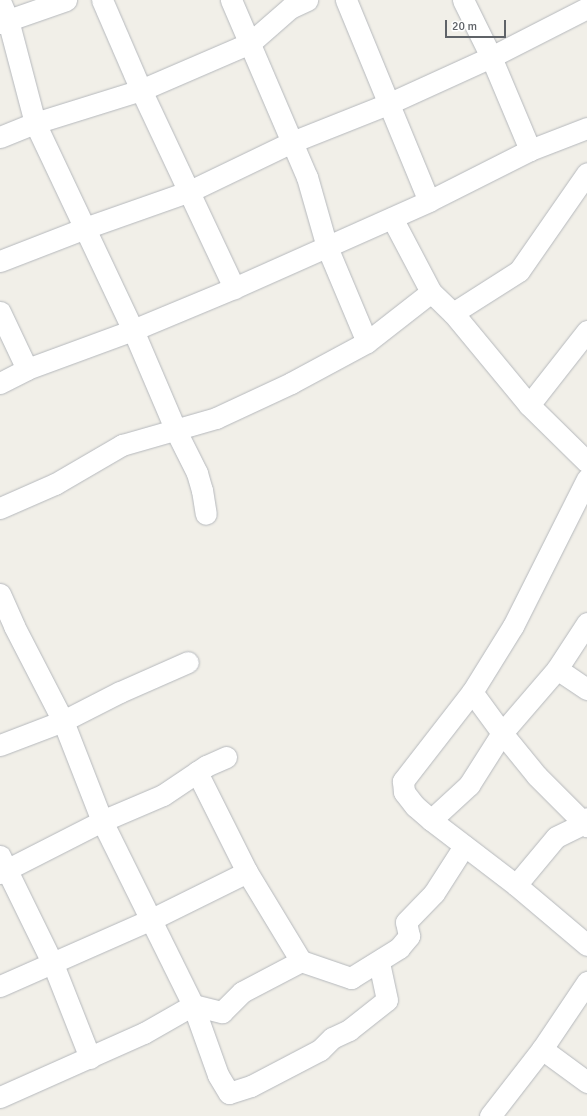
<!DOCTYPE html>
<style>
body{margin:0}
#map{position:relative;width:587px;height:1116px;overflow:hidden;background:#f1efe8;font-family:Signika,sans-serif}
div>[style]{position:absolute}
.roads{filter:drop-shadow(0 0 1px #b5b8bc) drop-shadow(0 0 1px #b5b8bc)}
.minor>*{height:21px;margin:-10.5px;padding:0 10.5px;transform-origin:10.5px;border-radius:10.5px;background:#fff}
span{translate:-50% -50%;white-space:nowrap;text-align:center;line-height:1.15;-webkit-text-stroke:3px #fff;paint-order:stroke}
.scale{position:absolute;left:445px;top:20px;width:61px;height:18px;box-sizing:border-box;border:2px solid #5f6368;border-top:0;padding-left:5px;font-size:12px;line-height:14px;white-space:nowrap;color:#5f6368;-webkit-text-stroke:3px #fff;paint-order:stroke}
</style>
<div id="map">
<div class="roads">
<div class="minor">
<i style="left:102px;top:0;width:98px;rotate:66.6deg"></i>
<i style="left:141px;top:90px;width:219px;rotate:64.8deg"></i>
<i style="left:231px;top:0;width:193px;rotate:66.8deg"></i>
<i style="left:307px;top:177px;width:73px;rotate:74.1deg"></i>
<i style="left:327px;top:247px;width:103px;rotate:67.2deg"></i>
<i style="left:346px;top:0;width:217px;rotate:67.6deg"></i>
<i style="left:463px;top:0;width:64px;rotate:63.8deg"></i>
<i style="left:491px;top:57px;width:101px;rotate:67.2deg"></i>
<i style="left:0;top:1px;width:21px;rotate:67deg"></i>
<i style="left:8px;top:20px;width:106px;rotate:75.3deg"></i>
<i style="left:35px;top:123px;width:229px;rotate:64.7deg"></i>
<i style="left:133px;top:330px;width:110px;rotate:66.9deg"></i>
<i style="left:176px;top:431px;width:47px;rotate:63.4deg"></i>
<i style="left:197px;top:473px;width:18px;rotate:74deg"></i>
<i style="left:202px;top:490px;width:24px;rotate:81deg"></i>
<i style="left:0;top:23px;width:70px;rotate:-19.2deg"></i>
<i style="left:0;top:137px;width:38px;rotate:-22deg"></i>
<i style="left:35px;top:123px;width:111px;rotate:-17.3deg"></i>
<i style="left:141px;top:90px;width:119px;rotate:-23.3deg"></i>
<i style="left:250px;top:43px;width:53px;rotate:-41.2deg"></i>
<i style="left:290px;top:8px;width:19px;rotate:-25deg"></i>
<i style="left:392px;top:218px;width:84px;rotate:62.2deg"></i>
<i style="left:431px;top:292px;width:30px;rotate:44deg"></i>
<i style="left:453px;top:313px;width:119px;rotate:50.4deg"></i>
<i style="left:529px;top:405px;width:81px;rotate:44.5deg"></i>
<i style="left:0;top:261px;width:91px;rotate:-21.2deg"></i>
<i style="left:85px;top:228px;width:111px;rotate:-19.4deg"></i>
<i style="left:190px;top:191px;width:113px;rotate:-25.7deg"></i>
<i style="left:292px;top:142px;width:105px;rotate:-21.7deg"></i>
<i style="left:390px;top:103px;width:111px;rotate:-24.5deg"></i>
<i style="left:491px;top:57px;width:108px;rotate:-27deg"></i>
<i style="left:0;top:312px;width:63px;rotate:64.7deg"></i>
<i style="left:453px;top:313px;width:78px;rotate:-32.5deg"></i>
<i style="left:519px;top:271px;width:119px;rotate:-55.2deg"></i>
<i style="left:0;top:383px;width:30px;rotate:-27deg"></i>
<i style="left:27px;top:369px;width:113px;rotate:-20.2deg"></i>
<i style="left:133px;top:330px;width:109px;rotate:-22.6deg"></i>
<i style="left:234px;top:288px;width:214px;rotate:-24deg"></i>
<i style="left:429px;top:201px;width:113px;rotate:-26.8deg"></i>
<i style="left:530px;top:150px;width:61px;rotate:-21.1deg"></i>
<i style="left:529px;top:405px;width:94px;rotate:-51.9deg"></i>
<i style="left:587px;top:479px;width:165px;rotate:116.7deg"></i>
<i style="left:513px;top:626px;width:78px;rotate:121.8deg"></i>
<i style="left:472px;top:692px;width:113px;rotate:127.8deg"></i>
<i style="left:403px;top:781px;width:11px;rotate:85deg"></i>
<i style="left:404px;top:792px;width:18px;rotate:52deg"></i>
<i style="left:415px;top:806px;width:21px;rotate:41deg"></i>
<i style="left:431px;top:820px;width:107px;rotate:37.4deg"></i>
<i style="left:516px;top:885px;width:93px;rotate:40.2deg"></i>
<i style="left:0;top:508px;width:60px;rotate:-23.6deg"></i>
<i style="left:55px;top:484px;width:78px;rotate:-30.2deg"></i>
<i style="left:122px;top:445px;width:98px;rotate:-16deg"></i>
<i style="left:216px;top:418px;width:83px;rotate:-25deg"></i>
<i style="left:291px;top:383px;width:86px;rotate:-28.3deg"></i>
<i style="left:367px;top:342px;width:81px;rotate:-38deg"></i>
<i style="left:0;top:594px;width:35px;rotate:66deg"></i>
<i style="left:14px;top:626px;width:107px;rotate:62.7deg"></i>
<i style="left:63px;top:721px;width:107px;rotate:68.7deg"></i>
<i style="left:102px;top:821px;width:205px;rotate:63.7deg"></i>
<i style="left:193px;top:1005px;width:74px;rotate:70.3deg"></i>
<i style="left:218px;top:1075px;width:21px;rotate:59deg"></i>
<i style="left:229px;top:1093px;width:23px;rotate:-18deg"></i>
<i style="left:251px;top:1086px;width:78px;rotate:-27.6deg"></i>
<i style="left:320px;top:1050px;width:17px;rotate:-45deg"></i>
<i style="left:332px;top:1038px;width:19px;rotate:-25deg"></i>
<i style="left:349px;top:1030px;width:48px;rotate:-38.3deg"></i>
<i style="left:387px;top:1000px;width:39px;rotate:-102deg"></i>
<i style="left:557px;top:669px;width:36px;rotate:34deg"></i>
<i style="left:472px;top:692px;width:51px;rotate:53.8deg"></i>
<i style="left:502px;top:733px;width:55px;rotate:50.9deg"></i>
<i style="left:537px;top:776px;width:71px;rotate:45deg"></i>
<i style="left:0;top:745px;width:67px;rotate:-20.9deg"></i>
<i style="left:63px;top:721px;width:64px;rotate:-27deg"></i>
<i style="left:120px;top:692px;width:74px;rotate:-23.8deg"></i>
<i style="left:431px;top:820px;width:52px;rotate:-42.6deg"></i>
<i style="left:469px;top:785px;width:62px;rotate:-57.6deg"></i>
<i style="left:502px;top:733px;width:84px;rotate:-49.3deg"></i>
<i style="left:557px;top:669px;width:55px;rotate:-56.9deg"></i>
<i style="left:0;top:856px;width:120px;rotate:63.9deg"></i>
<i style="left:53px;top:964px;width:101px;rotate:68.5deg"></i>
<i style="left:247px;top:872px;width:104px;rotate:58.8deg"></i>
<i style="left:0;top:873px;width:114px;rotate:-27deg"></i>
<i style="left:102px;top:821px;width:66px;rotate:-23.1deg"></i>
<i style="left:163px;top:795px;width:52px;rotate:-34deg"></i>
<i style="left:206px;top:766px;width:22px;rotate:-24deg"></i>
<i style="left:516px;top:885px;width:62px;rotate:-50.2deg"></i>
<i style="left:556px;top:837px;width:30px;rotate:-26deg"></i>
<i style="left:583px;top:824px;width:7px;rotate:-56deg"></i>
<i style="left:0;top:986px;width:166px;rotate:-23.8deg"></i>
<i style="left:152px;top:919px;width:106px;rotate:-26.3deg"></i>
<i style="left:247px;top:872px;width:112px;rotate:-116.6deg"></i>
<i style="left:542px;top:1049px;width:56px;rotate:36.3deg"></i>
<i style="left:0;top:1097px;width:158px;rotate:-24deg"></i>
<i style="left:144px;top:1033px;width:56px;rotate:-29.7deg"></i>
<i style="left:193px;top:1005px;width:30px;rotate:14deg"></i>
<i style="left:222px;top:1012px;width:28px;rotate:-45deg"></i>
<i style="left:242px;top:992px;width:67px;rotate:-27.7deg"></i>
<i style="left:301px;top:961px;width:53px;rotate:18.8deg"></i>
<i style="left:351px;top:978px;width:57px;rotate:-32deg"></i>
<i style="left:399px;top:948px;width:16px;rotate:-50deg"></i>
<i style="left:409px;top:936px;width:14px;rotate:-102deg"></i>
<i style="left:406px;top:922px;width:40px;rotate:-46deg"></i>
<i style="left:434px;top:893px;width:56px;rotate:-57.4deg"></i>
<i style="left:490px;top:1116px;width:85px;rotate:-52.2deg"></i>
<i style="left:542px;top:1049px;width:81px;rotate:-56.1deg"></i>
</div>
</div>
<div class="scale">20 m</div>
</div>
